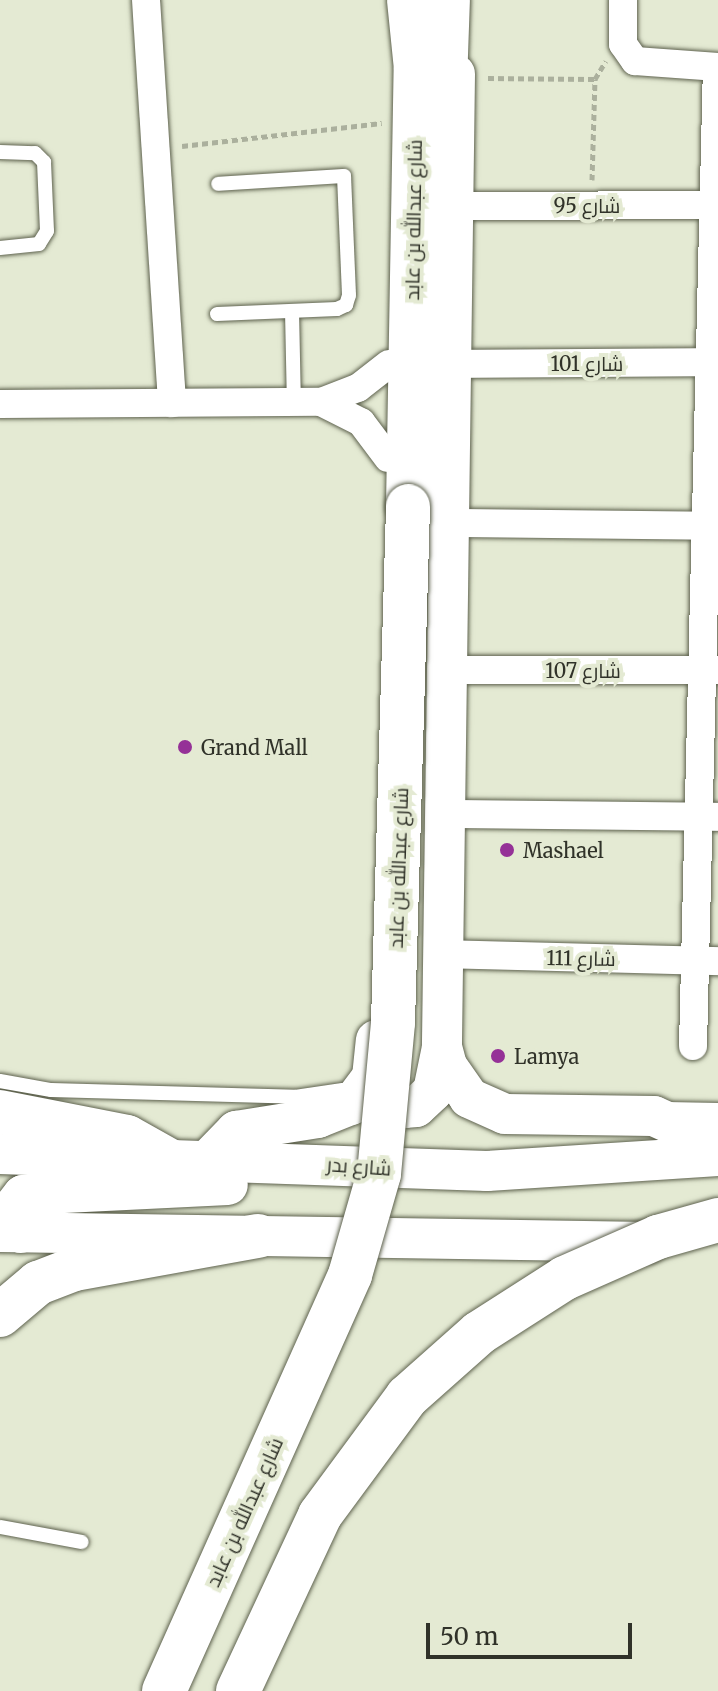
<!DOCTYPE html>
<meta charset="utf-8">
<style>
body{margin:0}
#map{position:relative;width:718px;height:1691px;overflow:hidden;background:#e4ead3;font-family:Merriweather,Cairo,serif}
div>[style]{position:absolute}
.path>*{height:5px;margin-top:-2.5px;transform-origin:0;background:repeating-linear-gradient(90deg,#abb09d 0 6px,transparent 0 10px)}
.roads{filter:drop-shadow(0 0 2px #5e624e) drop-shadow(0 0 2px #5e624e)}
.lane>*{height:14px;margin:-7px;padding:0 7px;transform-origin:7px;border-radius:7px;background:#fff}
.street>*{height:28px;margin:-14px;padding:0 14px;transform-origin:14px;border-radius:14px;background:#fff}
.secondary>*{height:40px;margin:-20px;padding:0 20px;transform-origin:20px;border-radius:20px;background:#fff}
.primary>*{height:44px;margin:-22px;padding:0 22px;transform-origin:22px;border-radius:22px;background:#fff}
.bridges{filter:drop-shadow(0 0 2px #5e624e) drop-shadow(0 0 2px #5e624e)}
.primary-bridge>*{height:44px;margin:-22px;padding:0 22px;transform-origin:22px;border-radius:22px;background:#fff}
.dots>*{width:22px;height:22px;translate:-50% -50%;box-sizing:border-box;border:4px solid #e4ead3;border-radius:50%}
span{translate:-50% -50%;white-space:nowrap;text-align:center;line-height:1.15;-webkit-text-stroke:8px #e4ead3;paint-order:stroke}
.street-label{font-size:20px;color:#303229}
.poi-label{font-size:20px;color:#303229}
.left{translate:0 -50%;text-align:left}
.scale{position:absolute;left:426px;top:1623px;width:206px;height:36px;box-sizing:border-box;border:4px solid #303229;border-top:0;padding-left:10px;font-size:24px;line-height:28px;white-space:nowrap;color:#303229;-webkit-text-stroke:6px #e4ead3;paint-order:stroke}
</style>
<div id="map">
<div class="path">
<i style="left:488px;top:78px;width:107px;rotate:0.5deg"></i>
<i style="left:182px;top:146px;width:201px;rotate:-6.6deg"></i>
<i style="left:592px;top:180px;width:101px;rotate:-88.3deg"></i>
<i style="left:595px;top:79px;width:21px;rotate:-59deg"></i>
</div>
<div class="roads">
<div class="lane">
<i style="left:0;top:152px;width:35px;rotate:2deg"></i>
<i style="left:35px;top:153px;width:13px;rotate:45deg"></i>
<i style="left:44px;top:162px;width:69px;rotate:87.5deg"></i>
<i style="left:47px;top:231px;width:15px;rotate:122deg"></i>
<i style="left:39px;top:244px;width:39px;rotate:174deg"></i>
<i style="left:292px;top:311px;width:92px;rotate:88.8deg"></i>
<i style="left:217px;top:314px;width:120px;rotate:-2.4deg"></i>
<i style="left:337px;top:309px;width:10px;rotate:-24deg"></i>
<i style="left:346px;top:305px;width:10px;rotate:-73deg"></i>
<i style="left:349px;top:295px;width:119px;rotate:-92.4deg"></i>
<i style="left:344px;top:176px;width:126px;rotate:176.4deg"></i>
<i style="left:0;top:1081px;width:52px;rotate:10deg"></i>
<i style="left:51px;top:1090px;width:244px;rotate:1.6deg"></i>
<i style="left:295px;top:1097px;width:48px;rotate:-8.5deg"></i>
<i style="left:0;top:1527px;width:83px;rotate:10.4deg"></i>
</div>
<div class="street">
<i style="left:146px;top:0;width:404px;rotate:86.3deg"></i>
<i style="left:623px;top:0;width:44px;rotate:90deg"></i>
<i style="left:623px;top:44px;width:21px;rotate:55deg"></i>
<i style="left:635px;top:61px;width:83px;rotate:4.1deg"></i>
<i style="left:457px;top:206px;width:261px;rotate:-0.2deg"></i>
<i style="left:455px;top:364px;width:263px;rotate:-0.4deg"></i>
<i style="left:321px;top:402px;width:45px;rotate:26.6deg"></i>
<i style="left:361px;top:422px;width:45px;rotate:53.1deg"></i>
<i style="left:0;top:404px;width:321px;rotate:-0.4deg"></i>
<i style="left:321px;top:402px;width:40px;rotate:-21deg"></i>
<i style="left:358px;top:388px;width:39px;rotate:-38deg"></i>
<i style="left:452px;top:523px;width:266px;rotate:0.6deg"></i>
<i style="left:449px;top:670px;width:269px"></i>
<i style="left:447px;top:814px;width:271px;rotate:0.6deg"></i>
<i style="left:444px;top:954px;width:274px;rotate:1.5deg"></i>
<i style="left:693px;top:1046px;width:979px;rotate:-88.6deg"></i>
<i style="left:667px;top:1116px;width:51px;rotate:1.1deg"></i>
</div>
<div class="secondary">
<i style="left:455px;top:74px;width:973px;rotate:90.77deg"></i>
<i style="left:442px;top:1047px;width:20px;rotate:75deg"></i>
<i style="left:447px;top:1066px;width:39px;rotate:55deg"></i>
<i style="left:469px;top:1098px;width:39px;rotate:24deg"></i>
<i style="left:505px;top:1114px;width:149px;rotate:0.8deg"></i>
<i style="left:654px;top:1116px;width:70px;rotate:24.4deg"></i>
<i style="left:377px;top:1068px;width:28px;rotate:75deg"></i>
<i style="left:384px;top:1095px;width:24px;rotate:33deg"></i>
<i style="left:404px;top:1108px;width:12px;rotate:-5deg"></i>
<i style="left:416px;top:1107px;width:23px;rotate:-43deg"></i>
<i style="left:433px;top:1091px;width:45px;rotate:-78.4deg"></i>
<i style="left:0;top:1154px;width:487px;rotate:2deg"></i>
<i style="left:487px;top:1171px;width:231px;rotate:-3.7deg"></i>
<i style="left:207px;top:1161px;width:42px;rotate:-46deg"></i>
<i style="left:236px;top:1131px;width:83px;rotate:-9deg"></i>
<i style="left:318px;top:1118px;width:35px;rotate:-22deg"></i>
<i style="left:351px;top:1105px;width:35px;rotate:-53deg"></i>
<i style="left:372px;top:1077px;width:37px;rotate:-84deg"></i>
<i style="left:0;top:1232px;width:648px;rotate:0.88deg"></i>
<i style="left:21px;top:1233px;width:8px;rotate:-157deg"></i>
<i style="left:14px;top:1230px;width:17px;rotate:-111deg"></i>
<i style="left:8px;top:1214px;width:24px;rotate:-52deg"></i>
<i style="left:23px;top:1195px;width:205px;rotate:-2.8deg"></i>
</div>
<div class="primary">
<i style="left:444px;top:112px;width:112px;rotate:-88deg"></i>
<i style="left:408px;top:506px;width:437px;rotate:-89deg"></i>
<i style="left:416px;top:69px;width:69px;rotate:-95.8deg"></i>
<i style="left:0;top:1112px;width:129px;rotate:11.1deg"></i>
<i style="left:127px;top:1137px;width:47px;rotate:29.3deg"></i>
<i style="left:0;top:1315px;width:50px;rotate:-40.1deg"></i>
<i style="left:38px;top:1283px;width:39px;rotate:-21deg"></i>
<i style="left:74px;top:1269px;width:187px;rotate:-10.2deg"></i>
</div>
</div>
<div class="bridges">
<div class="primary-bridge">
<i style="left:164px;top:1691px;width:456px;rotate:-65.9deg"></i>
<i style="left:350px;top:1275px;width:105px;rotate:-74deg"></i>
<i style="left:379px;top:1174px;width:153px;rotate:-84.7deg"></i>
<i style="left:393px;top:1022px;width:516px;rotate:-88.33deg"></i>
<i style="left:238px;top:1691px;width:194px;rotate:-65deg"></i>
<i style="left:320px;top:1515px;width:147px;rotate:-53.6deg"></i>
<i style="left:407px;top:1397px;width:96px;rotate:-41.6deg"></i>
<i style="left:479px;top:1333px;width:102px;rotate:-32.6deg"></i>
<i style="left:565px;top:1278px;width:102px;rotate:-23.8deg"></i>
<i style="left:658px;top:1237px;width:62px;rotate:-15.8deg"></i>
</div>
</div>
<div class="dots">
<i style="left:185px;top:747px;background:#953197"></i>
<i style="left:507px;top:850px;background:#953197"></i>
<i style="left:498px;top:1056px;background:#953197"></i>
</div>
<div class="street-label">
<span style="left:587px;top:205px">شارع 95</span>
<span style="left:413px;top:220px;rotate:-89deg">شارع عبدالله بن عابد</span>
<span style="left:587px;top:363px">شارع 101</span>
<span style="left:583px;top:670px">شارع 107</span>
<span style="left:398px;top:868px;rotate:-88deg">شارع عبدالله بن عابد</span>
<span style="left:581px;top:958px;rotate:1deg">شارع 111</span>
<span style="left:359px;top:1166px;rotate:4deg">شارع بدر</span>
<span style="left:244px;top:1512px;rotate:-66deg">شارع عبدالله بن عابد</span>
</div>
<div class="poi-label">
<span class="left" style="left:201px;top:747px">Grand Mall</span>
<span class="left" style="left:523px;top:850px">Mashael</span>
<span class="left" style="left:514px;top:1056px">Lamya</span>
</div>
<div class="scale">50 m</div>
</div>
